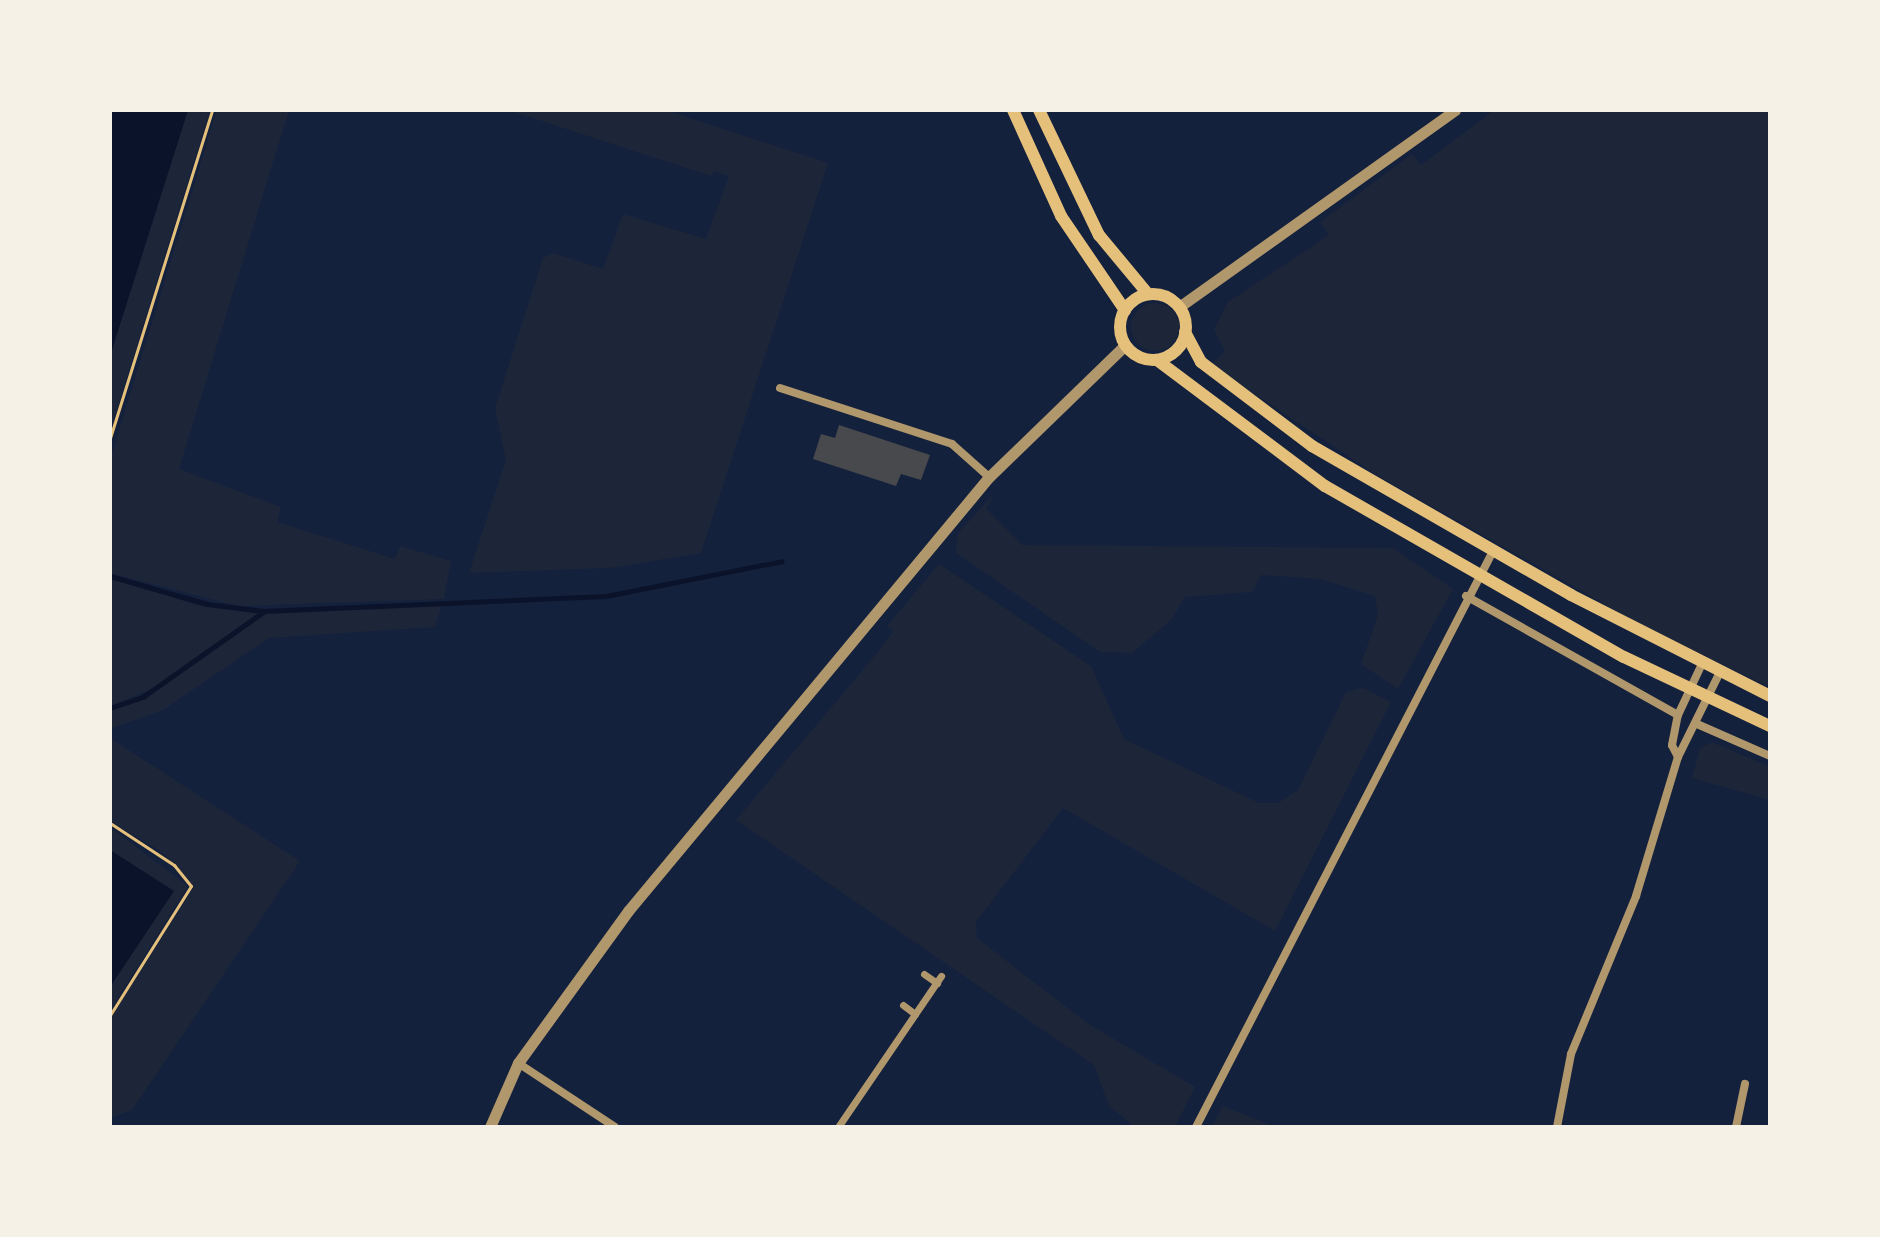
<!DOCTYPE html>
<style>
body{margin:0}
#map{position:relative;width:1880px;height:1237px;overflow:hidden;background:#14213d;font-family:Helvetica,sans-serif}
div>[style]{position:absolute}
.green>*{inset:0;background:#1d2539}
.round{border-radius:50%}
.water>*{inset:0;background:#0b132b}
.stream>*{height:5px;margin:-2.5px;padding:0 2.5px;transform-origin:2.5px;border-radius:2.5px;background:#0b132b}
.building>*{inset:0;background:#48494c}
.path>*{height:3px;margin:-1.5px;padding:0 1.5px;transform-origin:1.5px;border-radius:1.5px;background:#e5c07b}
.pedestrian>*{height:7px;margin:-3.5px;padding:0 3.5px;transform-origin:3.5px;border-radius:3.5px;background:#b1986c}
.minor>*{height:8px;margin:-4px;padding:0 4px;transform-origin:4px;border-radius:4px;background:#b1986c}
.tertiary>*{height:11px;margin:-5.5px;padding:0 5.5px;transform-origin:5.5px;border-radius:5.5px;background:#b1986c}
.secondary>*{height:12px;margin:-6px;padding:0 6px;transform-origin:6px;border-radius:6px;background:#e5c07b}
.secondary>.ring{margin:-6px;padding:0;box-sizing:content-box;background:none;border:12px solid #e5c07b;border-radius:50%}
span{translate:-50% -50%;white-space:nowrap;text-align:center;line-height:1.15;-webkit-text-stroke:7px #f6f1e7;paint-order:stroke}
.frame{position:absolute;inset:0;border:112px solid #f6f1e7;pointer-events:none}
</style>
<div id="map">
<div class="green">
<i style="clip-path:polygon(188px 110px,210px 110px,110px 432px,110px 356px)"></i>
<i style="clip-path:polygon(217px 110px,289px 110px,179px 469px,281px 507px,277px 522px,395px 559px,400px 546px,451px 561px,444px 599px,238px 606px,110px 573px,110px 460px)"></i>
<i style="clip-path:polygon(508px 110px,665px 110px,828px 163px,701px 553px,610px 568px,469px 573px,506px 460px,495px 408px,543px 258px,553px 253px,603px 269px,623px 214px,706px 239px,729px 176px,714px 171px,711px 176px)"></i>
<i style="clip-path:polygon(1494px 110px,1770px 110px,1770px 687px,1654px 632px,1378px 476px,1211px 365px,1225px 351px,1214px 330px,1228px 302px,1329px 235px,1320px 222px,1412px 154px,1421px 165px)"></i>
<i class="round" style="left:1131px;top:303px;width:48px;height:48px"></i>
<i style="clip-path:polygon(995px 493px,986px 509px,1022px 545px,1393px 548px,1453px 589px,1398px 689px,1361px 664px,1378px 615px,1375px 596px,1320px 579px,1261px 575px,1252px 592px,1185px 597px,1171px 620px,1132px 653px,1100px 652px,956px 553px,958px 533px)"></i>
<i style="clip-path:polygon(939px 564px,1091px 666px,1124px 739px,1259px 803px,1278px 803px,1298px 790px,1346px 692px,1363px 688px,1391px 702px,1275px 931px,1063px 808px,976px 922px,977px 938px,1087px 1023px,1195px 1087px,1175px 1127px,1135px 1127px,1109px 1106px,1094px 1065px,736px 820px,878px 652px,893px 631px,887px 626px)"></i>
<i style="clip-path:polygon(110px 578px,197px 605px,258px 614px,154px 688px,110px 706px)"></i>
<i style="clip-path:polygon(442px 604px,435px 627px,269px 638px,163px 710px,110px 729px,110px 710px,152px 694px,264px 614px)"></i>
<i style="clip-path:polygon(110px 738px,300px 861px,132px 1110px,110px 1118px,110px 1019px,194px 887px,162px 852px,110px 821px)"></i>
<i style="clip-path:polygon(1712px 742px,1770px 767px,1770px 800px,1692px 778px,1700px 748px)"></i>
<i style="clip-path:polygon(110px 827px,188px 886px,110px 1011px,110px 987px,173px 891px,110px 850px)"></i>
<i style="clip-path:polygon(1223px 1106px,1275px 1127px,1212px 1127px)"></i>
</div>
<div class="water">
<i style="clip-path:polygon(110px 110px,188px 110px,110px 356px)"></i>
<i style="clip-path:polygon(110px 850px,174px 891px,110px 987px)"></i>
</div>
<div class="stream">
<i style="left:110px;top:576px;width:101px;rotate:16.1deg"></i>
<i style="left:207px;top:604px;width:57px;rotate:7deg"></i>
<i style="left:264px;top:611px;width:342px;rotate:-2.5deg"></i>
<i style="left:606px;top:596px;width:179px;rotate:-11.2deg"></i>
<i style="left:110px;top:708px;width:36px;rotate:-19deg"></i>
<i style="left:144px;top:696px;width:146px;rotate:-35.2deg"></i>
</div>
<div class="building">
<i style="clip-path:polygon(839px 425px,930px 455px,921px 480px,901px 474px,896px 486px,813px 459px,821px 434px,835px 438px)"></i>
</div>
<div class="path">
<i style="left:110px;top:438px;width:343px;rotate:-72.7deg"></i>
<i style="left:110px;top:823px;width:77px;rotate:33.3deg"></i>
<i style="left:174px;top:865px;width:27px;rotate:51deg"></i>
<i style="left:191px;top:886px;width:152px;rotate:122.1deg"></i>
</div>
<div class="pedestrian">
<i style="left:924px;top:974px;width:16px;rotate:35deg"></i>
<i style="left:903px;top:1005px;width:15px;rotate:37deg"></i>
<i style="left:838px;top:1127px;width:183px;rotate:-55.7deg"></i>
</div>
<div class="minor">
<i style="left:780px;top:388px;width:181px;rotate:18deg"></i>
<i style="left:952px;top:444px;width:50px;rotate:41.7deg"></i>
<i style="left:1466px;top:596px;width:243px;rotate:29.3deg"></i>
<i style="left:1697px;top:724px;width:80px;rotate:23.7deg"></i>
<i style="left:1678px;top:757px;width:13px;rotate:-117deg"></i>
<i style="left:1672px;top:745px;width:31px;rotate:-79deg"></i>
<i style="left:1678px;top:715px;width:54px;rotate:-64.9deg"></i>
<i style="left:518px;top:1063px;width:116px;rotate:33.4deg"></i>
<i style="left:1196px;top:1127px;width:648px;rotate:-62.72deg"></i>
<i style="left:1557px;top:1127px;width:74px;rotate:-79.1deg"></i>
<i style="left:1571px;top:1054px;width:171px;rotate:-67.6deg"></i>
<i style="left:1636px;top:896px;width:145px;rotate:-73.2deg"></i>
<i style="left:1678px;top:757px;width:93px;rotate:-63.7deg"></i>
<i style="left:1736px;top:1127px;width:44px;rotate:-78.2deg"></i>
</div>
<div class="tertiary">
<i style="left:1179px;top:307px;width:339px;rotate:-35.5deg"></i>
<i style="left:490px;top:1127px;width:70px;rotate:-66.4deg"></i>
<i style="left:518px;top:1063px;width:188px;rotate:-54.1deg"></i>
<i style="left:628px;top:911px;width:565px;rotate:-50.25deg"></i>
<i style="left:989px;top:477px;width:190px;rotate:-44.1deg"></i>
</div>
<div class="secondary">
<i style="left:1013px;top:110px;width:116px;rotate:65.6deg"></i>
<i style="left:1061px;top:216px;width:114px;rotate:55.8deg"></i>
<i style="left:1039px;top:110px;width:139px;rotate:64.4deg"></i>
<i style="left:1099px;top:235px;width:77px;rotate:50.3deg"></i>
<i class="ring" style="left:1120px;top:294px;width:54px;height:54px"></i>
<i style="left:1185px;top:332px;width:34px;rotate:62deg"></i>
<i style="left:1201px;top:362px;width:139px;rotate:37.1deg"></i>
<i style="left:1312px;top:446px;width:299px;rotate:29.9deg"></i>
<i style="left:1571px;top:595px;width:223px;rotate:26.9deg"></i>
<i style="left:1157px;top:360px;width:210px;rotate:36.9deg"></i>
<i style="left:1325px;top:486px;width:344px;rotate:29.8deg"></i>
<i style="left:1624px;top:657px;width:161px;rotate:25.3deg"></i>
</div>
<div class="frame"></div>
</div>
